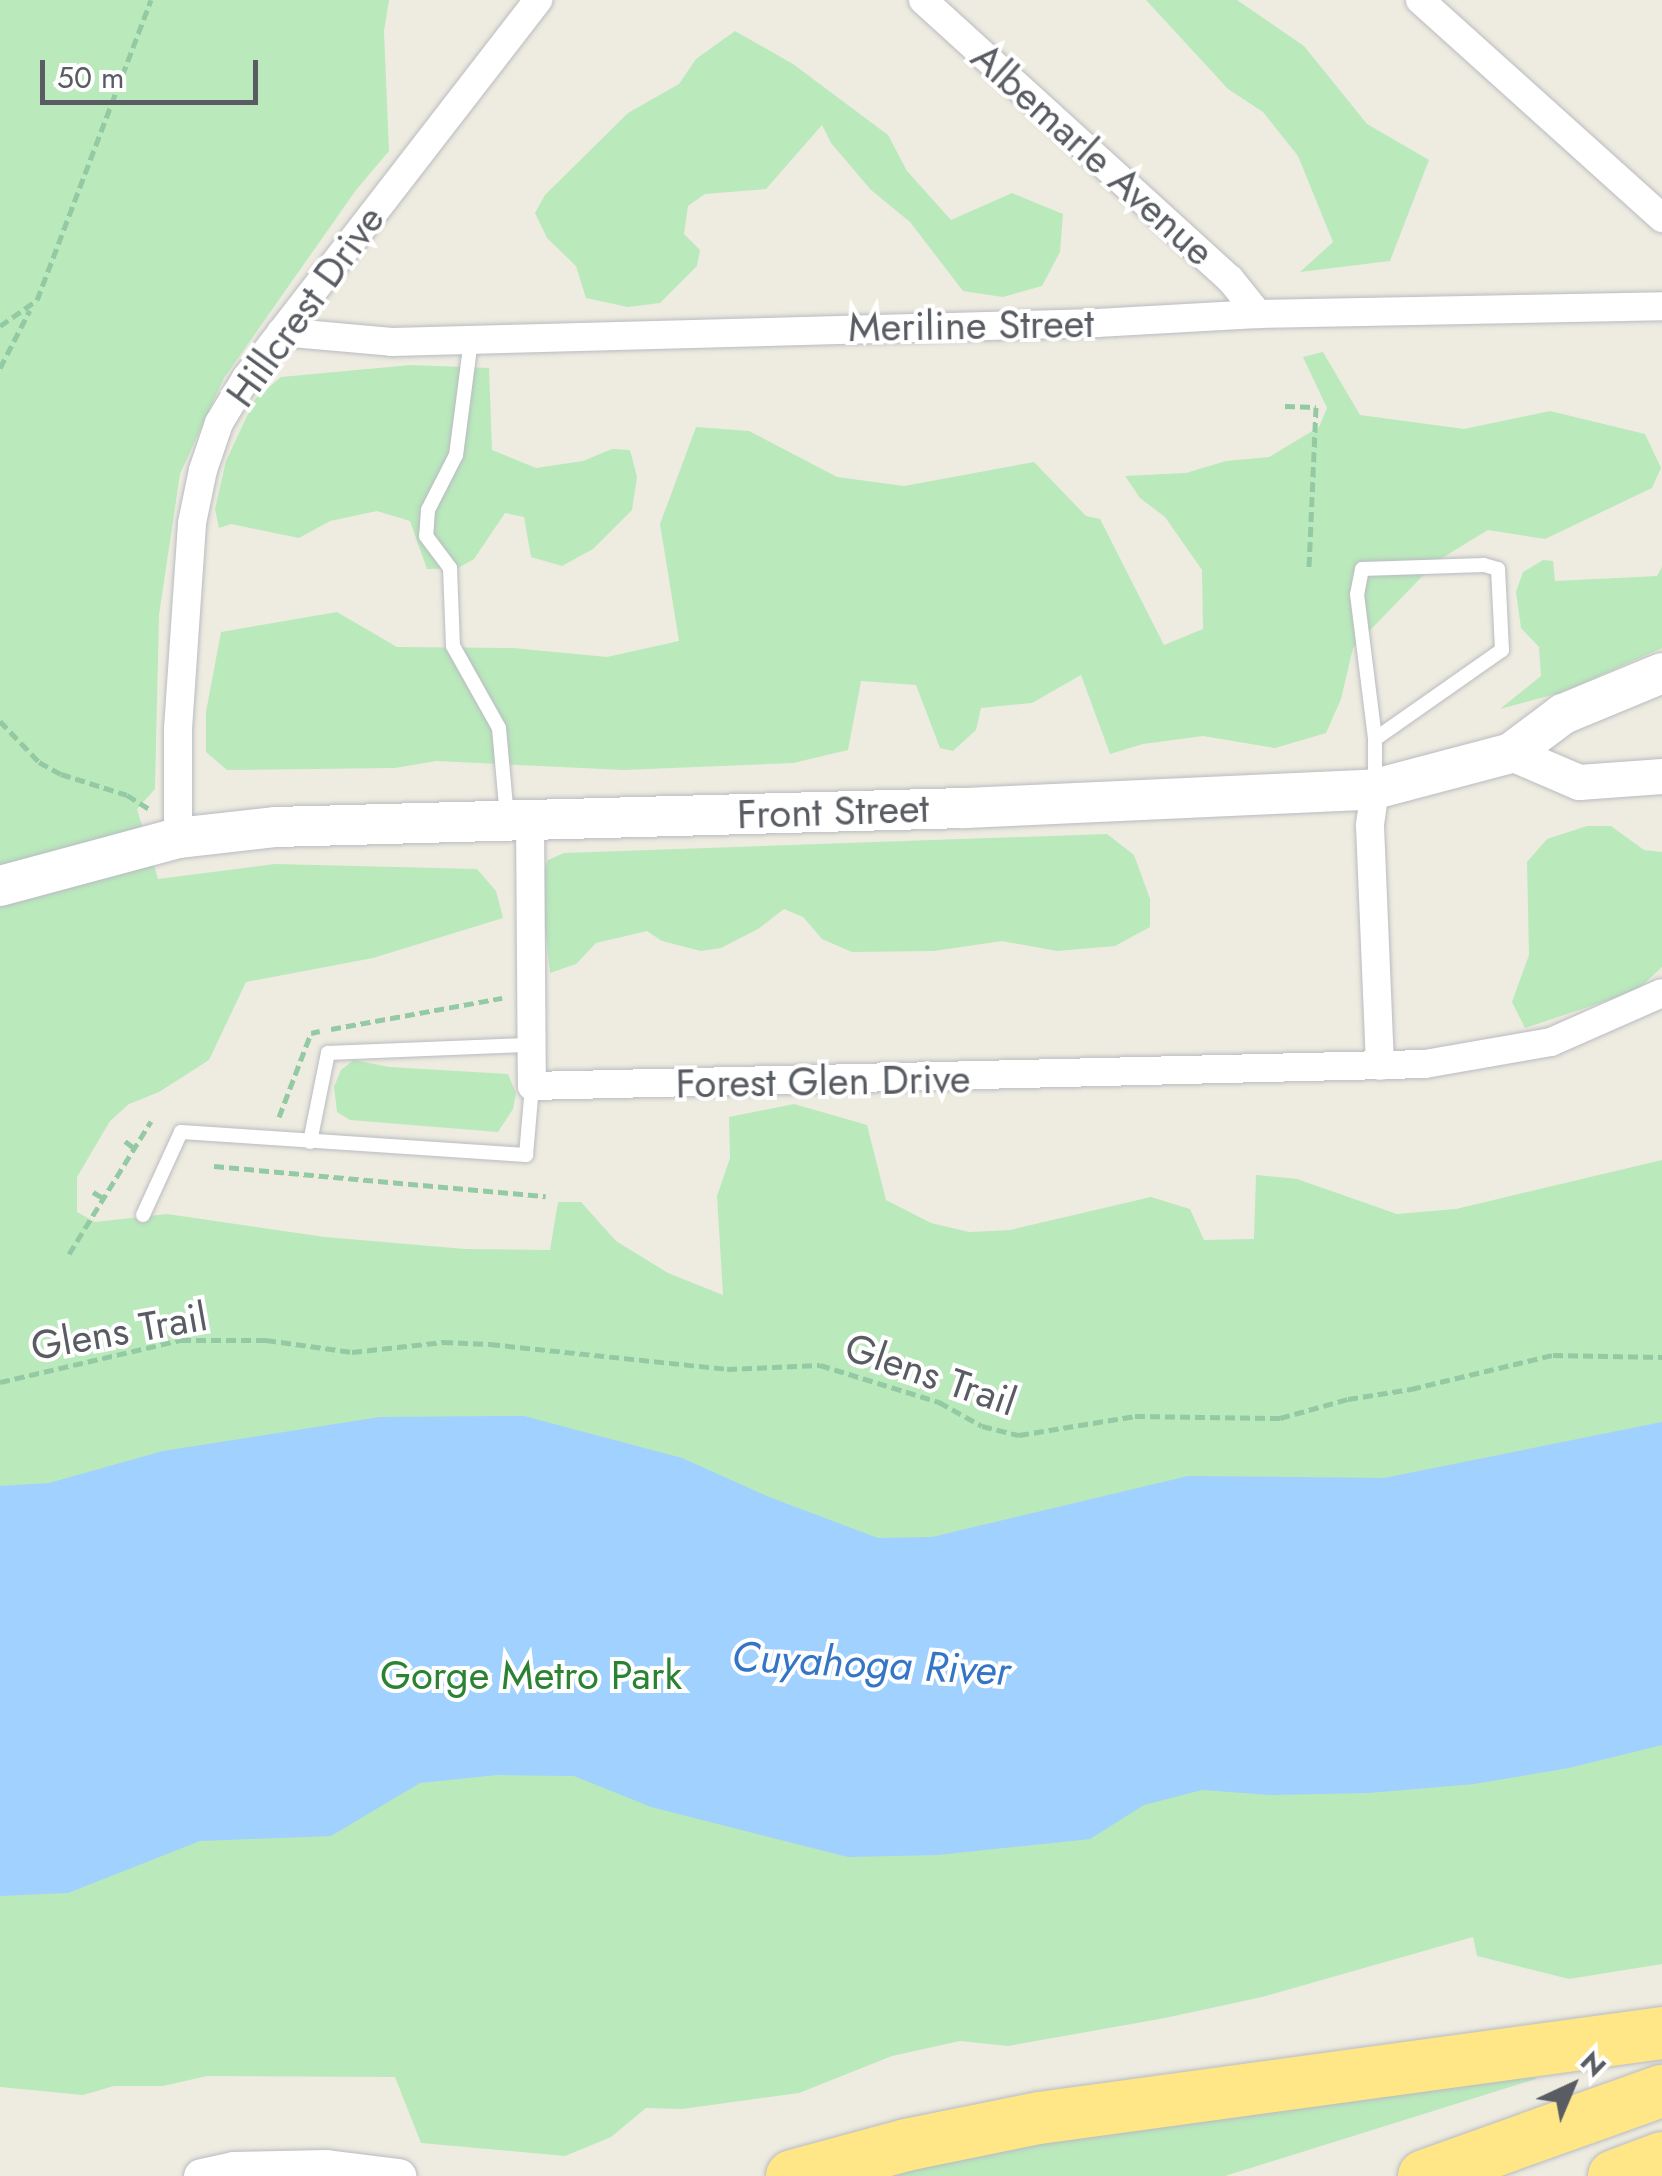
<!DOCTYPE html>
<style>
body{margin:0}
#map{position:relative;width:1662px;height:2176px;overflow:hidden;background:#eeece0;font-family:Jost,sans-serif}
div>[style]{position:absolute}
.green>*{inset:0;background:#bae9bc}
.water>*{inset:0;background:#a0d1ff}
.path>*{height:5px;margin-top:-2.5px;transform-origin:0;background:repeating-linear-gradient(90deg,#93caa4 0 10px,transparent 0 15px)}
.roads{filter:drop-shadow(0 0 2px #b9bbc1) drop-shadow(0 0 2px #b9bbc1)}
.service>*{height:14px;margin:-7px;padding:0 7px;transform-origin:7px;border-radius:7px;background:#fff}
.minor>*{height:28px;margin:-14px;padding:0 14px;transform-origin:14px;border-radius:14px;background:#fff}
.tertiary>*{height:35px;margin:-17.5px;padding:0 17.5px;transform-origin:17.5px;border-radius:17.5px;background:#fff}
.secondary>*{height:40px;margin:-20px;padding:0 20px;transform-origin:20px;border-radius:20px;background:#fff}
.motorway>*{height:52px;margin:-26px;padding:0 26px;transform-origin:26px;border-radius:26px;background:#ffe687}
span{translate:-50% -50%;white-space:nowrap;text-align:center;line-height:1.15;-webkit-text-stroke:8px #fff;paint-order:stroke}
.street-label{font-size:40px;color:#595d63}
.park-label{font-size:40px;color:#2b8233}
.water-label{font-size:42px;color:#3575c5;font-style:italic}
.north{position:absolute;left:1522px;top:2036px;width:100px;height:100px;-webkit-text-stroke:8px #fff;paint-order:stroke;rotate:44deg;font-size:28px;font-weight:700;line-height:40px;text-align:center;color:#595d63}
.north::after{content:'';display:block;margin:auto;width:35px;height:45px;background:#595d63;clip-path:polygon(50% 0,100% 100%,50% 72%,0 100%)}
.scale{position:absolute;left:40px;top:60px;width:218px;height:45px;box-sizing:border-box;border:5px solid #595d63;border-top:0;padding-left:12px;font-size:30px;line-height:35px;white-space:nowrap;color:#595d63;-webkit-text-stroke:8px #fff;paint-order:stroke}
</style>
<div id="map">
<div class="green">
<i style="clip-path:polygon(0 0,389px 0,384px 31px,389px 151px,356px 190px,224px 378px,180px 474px,159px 615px,155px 789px,137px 809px,158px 879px,275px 864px,477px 869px,496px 891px,503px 918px,373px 958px,246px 982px,209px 1060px,159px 1092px,129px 1104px,110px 1121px,77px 1177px,77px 1212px,95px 1222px,167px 1214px,325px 1237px,465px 1249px,550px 1250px,558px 1202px,581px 1202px,616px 1241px,668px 1273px,723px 1295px,717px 1196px,730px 1158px,729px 1117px,794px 1104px,867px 1125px,886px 1200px,931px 1223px,969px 1232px,1010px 1230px,1151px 1197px,1190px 1209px,1204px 1240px,1254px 1239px,1256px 1175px,1297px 1179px,1397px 1214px,1456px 1209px,1662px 1160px,1662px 1964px,1569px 1979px,1477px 1956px,1473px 1937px,1262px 1997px,1165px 2018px,1008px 2046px,960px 2041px,892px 2056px,799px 2093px,682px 2109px,646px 2108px,611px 2137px,565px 2156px,421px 2143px,395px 2077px,207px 2076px,163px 2086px,114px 2086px,83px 2095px,0 2087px)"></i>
<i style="clip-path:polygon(1146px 0,1237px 0,1304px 46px,1367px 124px,1429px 160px,1390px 261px,1300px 272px,1333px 242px,1298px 156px,1263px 112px,1228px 89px)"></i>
<i style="clip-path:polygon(735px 31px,793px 64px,888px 135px,907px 171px,951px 220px,1012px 193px,1063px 214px,1060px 252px,1042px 286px,1003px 297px,963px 291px,910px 222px,871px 190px,831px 143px,822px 125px,766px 189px,705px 194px,688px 206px,684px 234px,700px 250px,697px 266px,660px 303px,628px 307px,586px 298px,576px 266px,547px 238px,535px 213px,545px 195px,628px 113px,679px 84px,696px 59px)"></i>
<i style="clip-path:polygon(1323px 352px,1360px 415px,1464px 429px,1550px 411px,1645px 434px,1661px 468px,1652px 488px,1545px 539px,1488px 530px,1437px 561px,1353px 648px,1341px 699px,1326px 733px,1275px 748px,1203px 736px,1143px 744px,1110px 754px,1081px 675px,1032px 703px,981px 708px,976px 730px,953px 751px,940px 748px,916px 685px,861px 681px,848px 750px,793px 763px,624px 770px,436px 761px,395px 768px,227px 770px,206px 752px,206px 712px,221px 632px,337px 612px,397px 647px,513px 648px,607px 657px,679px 641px,660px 524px,696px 427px,749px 431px,837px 477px,904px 486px,1034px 462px,1086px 516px,1100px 519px,1164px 645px,1203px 629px,1202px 570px,1165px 517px,1140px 498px,1125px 476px,1186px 473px,1226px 461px,1269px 457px,1319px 427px,1327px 408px,1303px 357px)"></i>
<i style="clip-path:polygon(411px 365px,489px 368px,492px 450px,536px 468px,583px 461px,612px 449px,630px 450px,637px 477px,632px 510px,593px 549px,562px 566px,531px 557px,524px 517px,505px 513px,474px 559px,458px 568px,427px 569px,410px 521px,377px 511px,330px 521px,299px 538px,231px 524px,219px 528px,215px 509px,226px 461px,255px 399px,281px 377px)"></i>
<i style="clip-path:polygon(1543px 560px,1553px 561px,1555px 581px,1657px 576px,1662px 567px,1662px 648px,1563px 692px,1500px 709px,1541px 676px,1539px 647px,1521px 628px,1516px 592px,1523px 572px)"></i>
<i style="clip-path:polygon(1587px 826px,1611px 826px,1644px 850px,1662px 852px,1662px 967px,1636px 991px,1525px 1028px,1512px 1002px,1529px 955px,1527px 862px,1547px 839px)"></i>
<i style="clip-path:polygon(1107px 834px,1134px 855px,1150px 899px,1150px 927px,1115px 946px,1057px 951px,1002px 941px,934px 951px,852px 952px,822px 939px,803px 917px,784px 909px,758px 929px,721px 948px,701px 951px,662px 941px,647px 931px,596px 943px,576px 964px,550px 973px,540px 880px,548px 860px,564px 853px)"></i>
<i style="clip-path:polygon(354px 1060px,389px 1067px,508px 1074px,516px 1093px,513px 1109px,498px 1132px,350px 1120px,337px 1112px,334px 1087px,341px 1070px)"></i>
<i style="clip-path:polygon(1531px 2066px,1536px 2079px,1225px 2176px,850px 2176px,928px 2153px)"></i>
</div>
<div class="water">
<i style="clip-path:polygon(524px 1416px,682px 1458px,769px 1497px,878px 1538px,932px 1537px,1188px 1476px,1384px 1478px,1662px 1422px,1662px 1745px,1569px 1768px,1474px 1784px,1369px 1793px,1271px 1795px,1202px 1790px,1144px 1805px,1090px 1839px,938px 1855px,848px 1857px,651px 1807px,574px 1776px,497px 1775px,420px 1783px,331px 1836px,200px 1841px,68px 1893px,0 1896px,0 1486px,49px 1483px,163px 1451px,380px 1417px)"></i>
</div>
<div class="path">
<i style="left:0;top:326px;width:45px;rotate:-35.1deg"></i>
<i style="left:37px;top:300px;width:321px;rotate:-69.2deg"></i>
<i style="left:0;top:368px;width:65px;rotate:-62.7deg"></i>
<i style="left:1285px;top:406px;width:31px;rotate:2deg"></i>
<i style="left:1316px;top:407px;width:162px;rotate:92.5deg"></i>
<i style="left:0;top:721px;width:57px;rotate:46.4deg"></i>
<i style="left:39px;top:762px;width:25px;rotate:29deg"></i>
<i style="left:61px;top:774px;width:69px;rotate:17.7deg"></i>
<i style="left:127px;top:795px;width:26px;rotate:32deg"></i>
<i style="left:331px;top:1029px;width:174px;rotate:-10.3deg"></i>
<i style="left:279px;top:1117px;width:90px;rotate:-69.1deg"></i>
<i style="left:311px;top:1033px;width:9px;rotate:-13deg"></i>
<i style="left:125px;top:1141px;width:11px;rotate:38deg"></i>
<i style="left:214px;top:1166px;width:333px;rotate:5.2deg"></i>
<i style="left:93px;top:1192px;width:12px;rotate:31deg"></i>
<i style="left:69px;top:1254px;width:156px;rotate:-58.3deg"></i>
<i style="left:0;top:1382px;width:186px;rotate:-13.1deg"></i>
<i style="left:181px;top:1340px;width:85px"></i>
<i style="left:266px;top:1340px;width:87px;rotate:7.9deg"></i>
<i style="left:352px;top:1352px;width:92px;rotate:-6.3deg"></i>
<i style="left:443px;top:1342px;width:47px;rotate:2.4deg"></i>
<i style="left:490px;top:1344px;width:238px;rotate:6deg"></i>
<i style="left:727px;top:1369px;width:93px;rotate:-2.5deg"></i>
<i style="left:820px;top:1365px;width:125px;rotate:17.3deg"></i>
<i style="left:939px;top:1402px;width:49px;rotate:29.2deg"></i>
<i style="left:982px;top:1426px;width:38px;rotate:14deg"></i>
<i style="left:1019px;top:1435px;width:118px;rotate:-9.3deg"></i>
<i style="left:1135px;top:1416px;width:145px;rotate:0.8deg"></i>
<i style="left:1280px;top:1418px;width:71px;rotate:-15.6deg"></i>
<i style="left:1348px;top:1399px;width:64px;rotate:-9deg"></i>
<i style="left:1411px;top:1389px;width:146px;rotate:-13.5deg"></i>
<i style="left:1553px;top:1355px;width:109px;rotate:1.1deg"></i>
</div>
<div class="roads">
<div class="service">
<i style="left:471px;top:340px;width:116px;rotate:97.4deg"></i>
<i style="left:456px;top:455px;width:62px;rotate:117deg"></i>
<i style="left:428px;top:510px;width:26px;rotate:94deg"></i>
<i style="left:426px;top:536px;width:40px;rotate:53deg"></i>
<i style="left:450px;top:568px;width:78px;rotate:87.8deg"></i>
<i style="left:453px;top:646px;width:94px;rotate:60.7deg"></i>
<i style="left:499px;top:728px;width:90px;rotate:84.9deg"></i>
<i style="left:1375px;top:783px;width:44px;rotate:-90deg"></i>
<i style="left:1375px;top:739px;width:155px;rotate:-35deg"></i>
<i style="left:1502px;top:650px;width:81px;rotate:-92.8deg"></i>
<i style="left:1498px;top:569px;width:15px;rotate:-164deg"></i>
<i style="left:1484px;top:565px;width:122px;rotate:178.1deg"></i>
<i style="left:1362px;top:569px;width:25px;rotate:101deg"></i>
<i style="left:1357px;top:594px;width:146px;rotate:82.9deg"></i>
<i style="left:310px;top:1142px;width:91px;rotate:-78.6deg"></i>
<i style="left:328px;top:1053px;width:203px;rotate:-2.3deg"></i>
<i style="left:143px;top:1215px;width:91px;rotate:-65.4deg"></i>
<i style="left:181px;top:1132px;width:346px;rotate:3.8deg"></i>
<i style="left:526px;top:1155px;width:69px;rotate:-85deg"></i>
</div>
<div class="minor">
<i style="left:923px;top:0;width:415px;rotate:42.3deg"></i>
<i style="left:1230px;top:279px;width:45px;rotate:51.3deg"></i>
<i style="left:1420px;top:0;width:326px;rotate:42deg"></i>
<i style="left:281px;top:332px;width:111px;rotate:5.1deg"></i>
<i style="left:392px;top:342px;width:705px;rotate:-1.54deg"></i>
<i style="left:1097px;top:323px;width:161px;rotate:-3.2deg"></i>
<i style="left:1258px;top:314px;width:404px;rotate:-1.1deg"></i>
<i style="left:1375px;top:789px;width:37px;rotate:98deg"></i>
<i style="left:1370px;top:826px;width:240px;rotate:87.6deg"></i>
<i style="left:530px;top:819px;width:267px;rotate:89.6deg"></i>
<i style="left:532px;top:1086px;width:893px;rotate:-1.41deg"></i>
<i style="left:1425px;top:1064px;width:128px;rotate:-9.9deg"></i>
<i style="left:1551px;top:1042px;width:121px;rotate:-23.8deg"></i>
<i style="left:178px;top:838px;width:109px;rotate:-90deg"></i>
<i style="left:178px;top:729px;width:206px;rotate:-86.1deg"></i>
<i style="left:192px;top:523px;width:54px;rotate:-78.3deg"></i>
<i style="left:203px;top:470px;width:50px;rotate:-71.2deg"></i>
<i style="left:219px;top:423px;width:52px;rotate:-59deg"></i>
<i style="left:246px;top:378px;width:478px;rotate:-52.3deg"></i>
</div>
<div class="tertiary">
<i style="left:1511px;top:753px;width:74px;rotate:23.1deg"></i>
<i style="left:1579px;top:782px;width:83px;rotate:-4.1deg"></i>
<i style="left:201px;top:2176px;width:33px;rotate:-12deg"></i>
<i style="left:233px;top:2169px;width:93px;rotate:-1.2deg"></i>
<i style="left:326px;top:2167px;width:73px;rotate:7.1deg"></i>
</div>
<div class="secondary">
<i style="left:0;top:886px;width:184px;rotate:-15.1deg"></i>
<i style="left:178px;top:838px;width:99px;rotate:-6.4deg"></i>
<i style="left:276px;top:827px;width:688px;rotate:-1.58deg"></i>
<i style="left:964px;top:808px;width:411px;rotate:-2.6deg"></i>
<i style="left:1375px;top:789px;width:141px;rotate:-14.8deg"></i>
<i style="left:1511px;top:753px;width:65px;rotate:-36.9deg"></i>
<i style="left:1563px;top:714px;width:107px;rotate:-22.5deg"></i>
</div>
<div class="motorway">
<i style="left:792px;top:2176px;width:118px;rotate:-15.2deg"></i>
<i style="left:906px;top:2145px;width:136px;rotate:-11.5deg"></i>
<i style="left:1039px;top:2118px;width:629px;rotate:-7.77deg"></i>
<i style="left:1424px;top:2176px;width:253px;rotate:-19.7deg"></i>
<i style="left:1614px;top:2176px;width:51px;rotate:-20.6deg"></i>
</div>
</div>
<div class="street-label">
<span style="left:1093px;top:154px;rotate:42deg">Albemarle Avenue</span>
<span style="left:305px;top:306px;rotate:-54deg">Hillcrest Drive</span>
<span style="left:971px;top:325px;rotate:-1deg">Meriline Street</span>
<span style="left:833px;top:811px;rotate:-2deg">Front Street</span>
<span style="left:823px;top:1081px;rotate:-1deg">Forest Glen Drive</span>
<span style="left:119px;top:1331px;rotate:-10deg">Glens Trail</span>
<span style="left:931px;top:1374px;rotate:19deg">Glens Trail</span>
</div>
<div class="park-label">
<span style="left:531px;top:1675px">Gorge Metro Park</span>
</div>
<div class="water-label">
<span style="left:871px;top:1664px;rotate:3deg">Cuyahoga River</span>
</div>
<div class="north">N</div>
<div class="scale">50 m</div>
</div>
